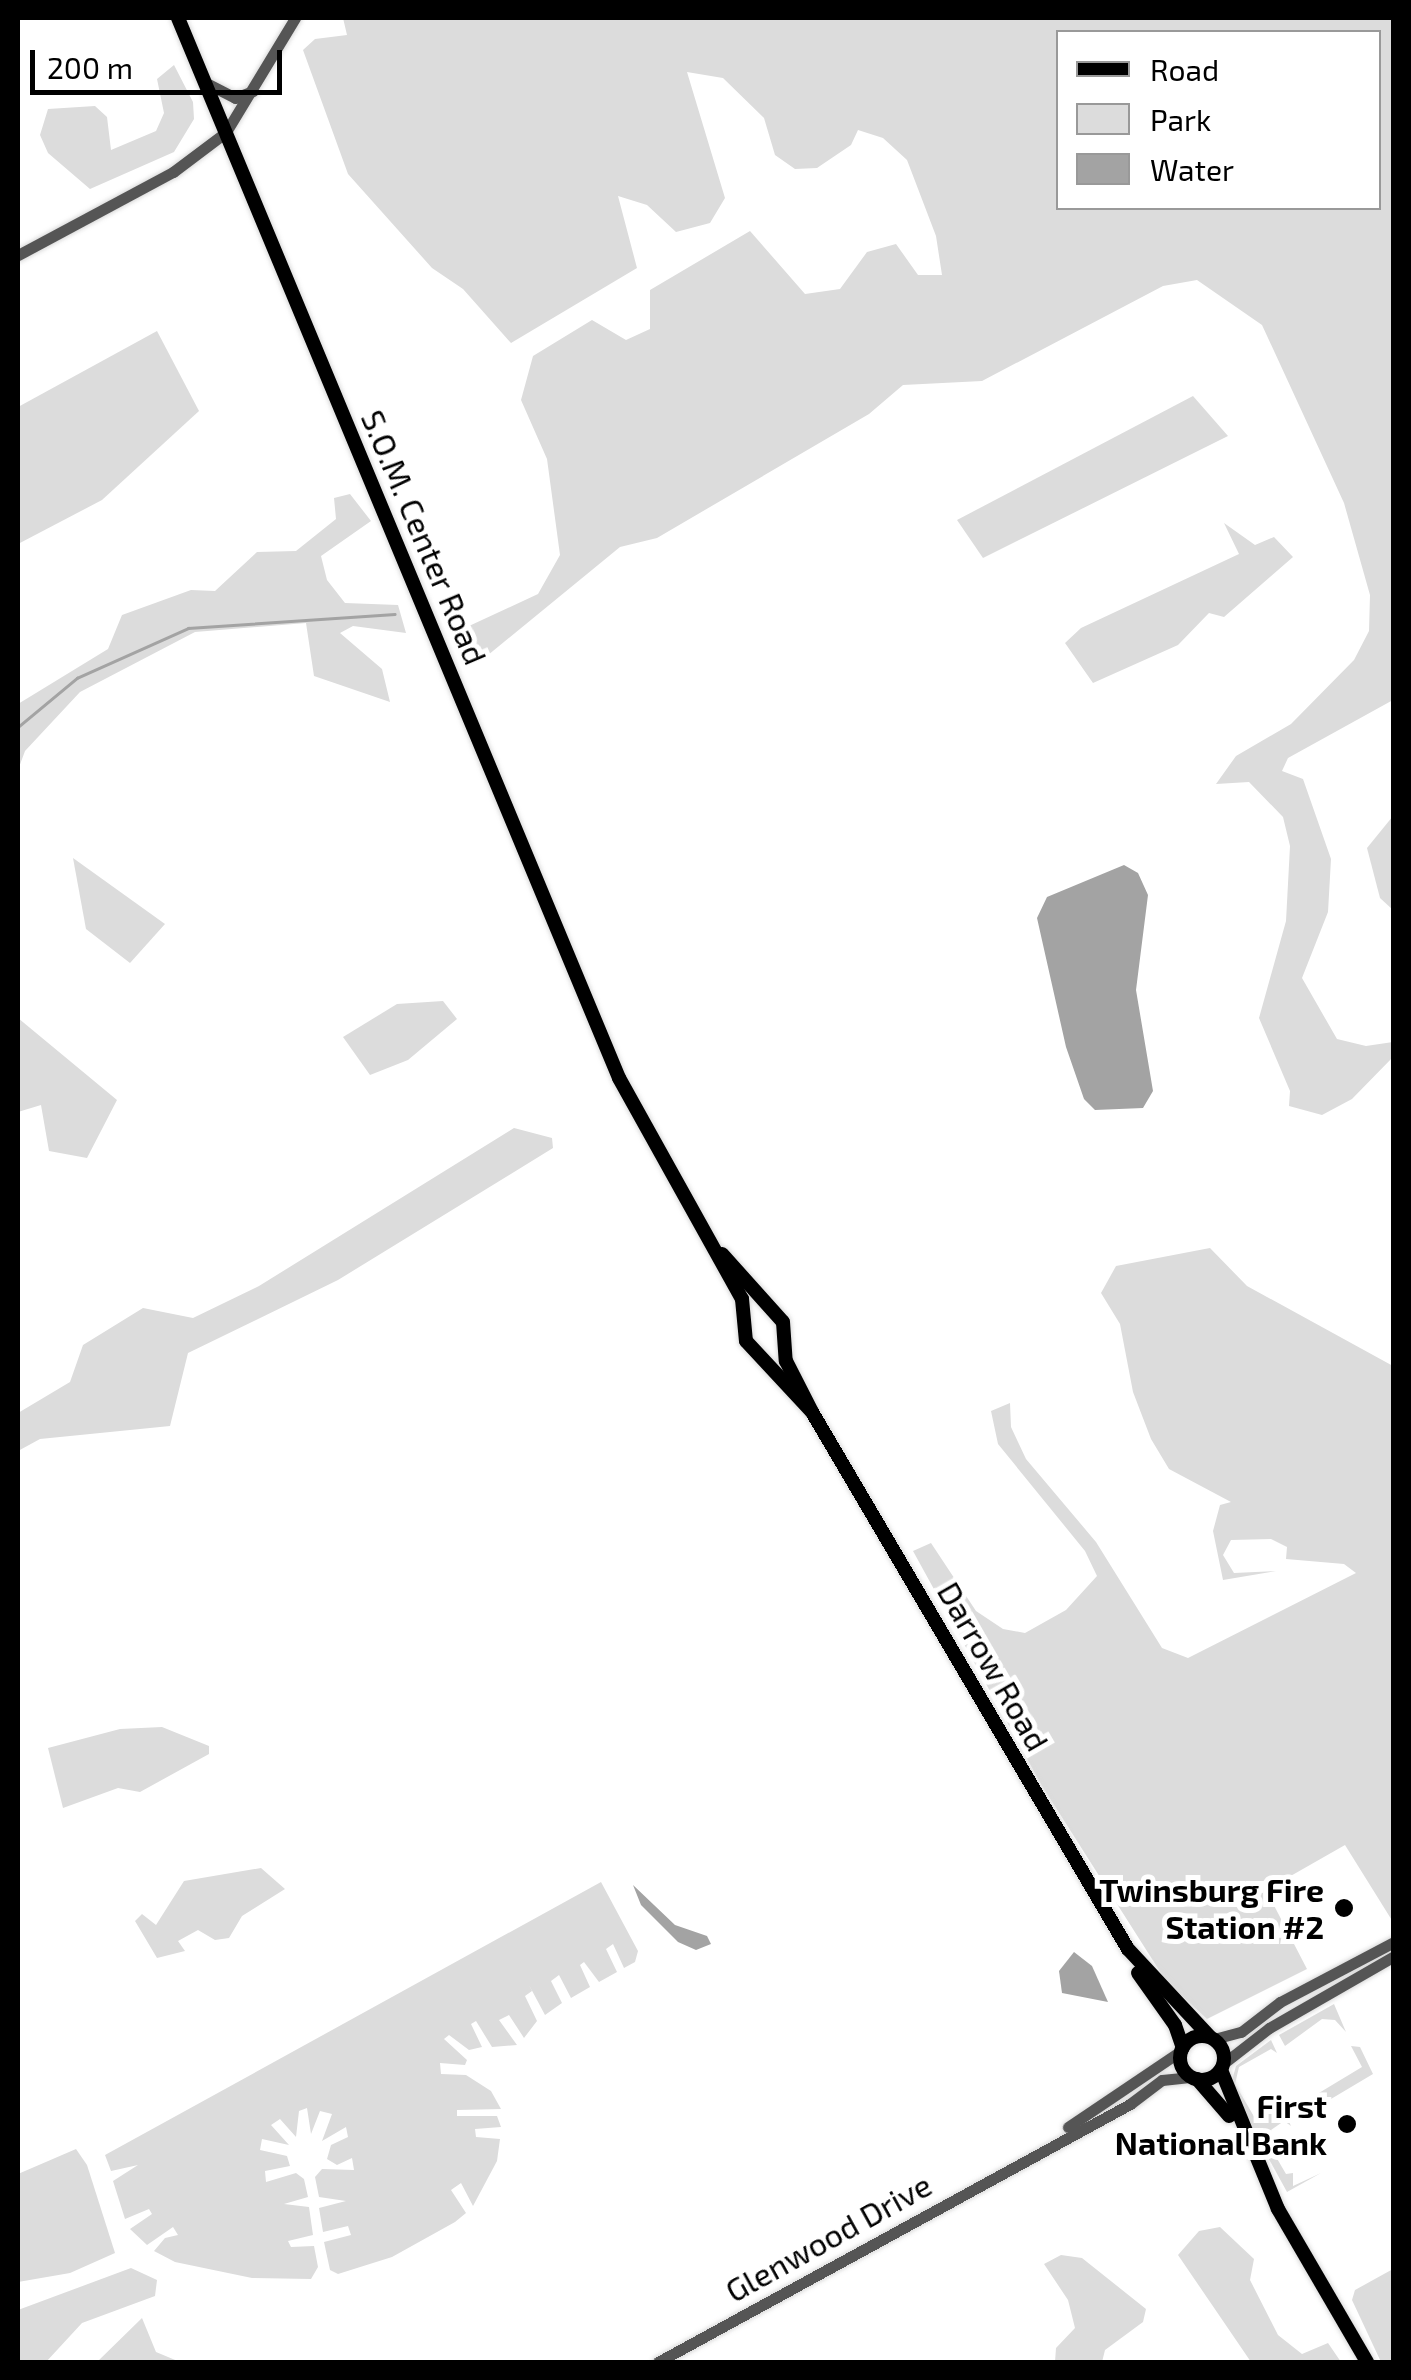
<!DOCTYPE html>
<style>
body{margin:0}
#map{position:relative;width:1411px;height:2380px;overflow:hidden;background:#fff;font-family:"Exo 2",sans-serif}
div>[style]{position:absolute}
.green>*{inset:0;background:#dcdcdc}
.water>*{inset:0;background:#a3a3a3}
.stream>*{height:2.5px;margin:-1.25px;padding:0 1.25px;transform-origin:1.25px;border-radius:1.25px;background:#a3a3a3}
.roads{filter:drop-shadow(0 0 2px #dbdbdb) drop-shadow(0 0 2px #dbdbdb)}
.tertiary>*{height:11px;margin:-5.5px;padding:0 5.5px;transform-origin:5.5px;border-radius:5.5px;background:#555}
.primary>*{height:14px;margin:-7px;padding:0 7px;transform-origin:7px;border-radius:7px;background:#000}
.primary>.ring{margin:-7px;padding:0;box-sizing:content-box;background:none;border:14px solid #000;border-radius:50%}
.dots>*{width:28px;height:28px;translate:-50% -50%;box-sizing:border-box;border:5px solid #fff;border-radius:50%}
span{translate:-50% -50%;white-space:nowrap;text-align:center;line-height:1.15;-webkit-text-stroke:10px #fff;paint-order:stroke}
.street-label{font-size:32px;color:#000}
.poi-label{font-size:32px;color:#000;font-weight:700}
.right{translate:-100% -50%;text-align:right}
.frame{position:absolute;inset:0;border:20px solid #000;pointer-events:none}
.legend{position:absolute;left:1056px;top:30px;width:325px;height:180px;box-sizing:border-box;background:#fff;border:2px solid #999;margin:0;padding:12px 18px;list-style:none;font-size:30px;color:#000}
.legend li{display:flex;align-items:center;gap:20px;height:50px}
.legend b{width:50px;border:2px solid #999}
.scale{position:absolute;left:30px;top:50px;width:252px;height:45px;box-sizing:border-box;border:5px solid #000;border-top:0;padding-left:12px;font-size:30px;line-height:35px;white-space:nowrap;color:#000;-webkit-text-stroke:8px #fff;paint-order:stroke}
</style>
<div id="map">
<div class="green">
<i style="clip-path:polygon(evenodd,343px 18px,1393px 18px,1393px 700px,1288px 758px,1282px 771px,1303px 779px,1331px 859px,1328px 912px,1302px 978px,1337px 1039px,1366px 1046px,1393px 1042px,1393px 1057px,1352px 1099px,1322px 1115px,1289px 1106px,1290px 1091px,1259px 1018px,1286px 921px,1290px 846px,1283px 817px,1249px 782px,1216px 784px,1236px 756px,1291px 724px,1354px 660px,1369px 631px,1370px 595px,1344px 503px,1262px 325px,1197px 280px,1163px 286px,982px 381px,903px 385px,869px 414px,657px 538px,620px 547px,482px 660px,465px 649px,469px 626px,538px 594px,560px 555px,547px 459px,521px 400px,533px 356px,592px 320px,626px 340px,650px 329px,650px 290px,750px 231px,805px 294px,840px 289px,867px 252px,896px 244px,918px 275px,942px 275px,936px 236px,907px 160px,883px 138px,858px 130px,851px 145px,817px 168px,795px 169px,775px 155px,764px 118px,723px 78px,687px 72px,725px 198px,710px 223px,676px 232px,647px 205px,618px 196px,637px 268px,511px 343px,463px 289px,432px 268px,348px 174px,303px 50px,315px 39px,347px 35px,343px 18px,1058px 32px,1378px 32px,1378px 208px,1058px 208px,1058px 32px)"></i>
<i style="clip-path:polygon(174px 65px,193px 102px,194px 119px,174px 152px,90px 189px,48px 153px,40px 135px,48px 109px,95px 106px,107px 117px,111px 150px,156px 131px,164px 113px,157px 79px)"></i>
<i style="clip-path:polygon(157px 331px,199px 411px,102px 500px,18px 544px,18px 407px)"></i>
<i style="clip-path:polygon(1193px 396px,1228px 436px,983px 558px,957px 520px)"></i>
<i style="clip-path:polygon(350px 494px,371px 521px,321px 556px,327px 580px,345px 603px,398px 605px,406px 633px,353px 626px,340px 633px,382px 669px,390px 702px,314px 676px,306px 623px,195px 632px,80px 692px,25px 751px,18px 770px,18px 704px,108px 649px,122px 615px,191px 590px,215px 591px,257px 552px,296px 551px,336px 519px,334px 498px)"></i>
<i style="clip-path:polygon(1224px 523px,1255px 545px,1274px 537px,1293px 557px,1224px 617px,1209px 613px,1178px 645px,1093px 683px,1065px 643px,1081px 628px,1239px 554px)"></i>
<i style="clip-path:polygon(1393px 816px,1393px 910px,1380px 898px,1367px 848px)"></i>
<i style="clip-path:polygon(73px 858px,165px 924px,130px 963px,86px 929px)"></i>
<i style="clip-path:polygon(443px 1001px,457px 1019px,408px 1060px,370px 1075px,343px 1037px,397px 1004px)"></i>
<i style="clip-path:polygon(18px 1018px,117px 1100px,87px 1158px,49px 1151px,41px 1105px,18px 1112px)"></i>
<i style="clip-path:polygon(514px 1128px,552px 1138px,553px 1148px,338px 1280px,188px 1353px,170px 1426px,40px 1439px,18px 1451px,18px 1413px,70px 1382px,83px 1345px,143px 1308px,193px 1318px,259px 1286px)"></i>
<i style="clip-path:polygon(1210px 1248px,1247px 1286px,1393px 1366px,1393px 1922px,1345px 1845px,1266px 1890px,1307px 1969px,1207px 2019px,1166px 1981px,1042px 1786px,913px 1551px,931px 1543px,976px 1611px,1003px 1629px,1025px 1633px,1066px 1610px,1097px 1576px,1085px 1551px,998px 1444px,991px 1411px,1010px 1403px,1011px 1427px,1026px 1459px,1096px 1542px,1162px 1648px,1188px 1658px,1356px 1573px,1344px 1564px,1286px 1559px,1287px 1547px,1271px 1539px,1231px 1540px,1223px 1555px,1234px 1573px,1276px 1571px,1223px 1580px,1213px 1531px,1220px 1505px,1231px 1502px,1169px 1469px,1151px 1439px,1133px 1392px,1120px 1324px,1101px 1293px,1116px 1266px)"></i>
<i style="clip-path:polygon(162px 1727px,209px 1746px,209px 1754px,140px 1792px,118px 1788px,63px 1808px,48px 1748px,120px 1729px)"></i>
<i style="clip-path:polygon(261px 1868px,285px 1889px,242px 1916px,229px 1938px,215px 1940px,198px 1930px,178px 1941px,185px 1951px,157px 1958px,135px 1921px,142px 1914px,156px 1925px,184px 1881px)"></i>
<i style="clip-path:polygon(601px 1882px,638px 1951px,635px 1962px,624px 1968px,613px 1944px,606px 1949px,617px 1972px,599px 1982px,584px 1962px,580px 1965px,590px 1987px,571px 1998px,559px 1975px,551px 1981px,562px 2003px,545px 2015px,529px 1985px,532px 1991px,525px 1996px,537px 2021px,524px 2038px,509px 2015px,499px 2020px,517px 2045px,492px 2047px,476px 2021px,471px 2024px,482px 2047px,469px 2050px,449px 2035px,444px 2039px,467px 2060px,465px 2065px,440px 2063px,441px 2074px,466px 2075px,491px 2091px,501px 2109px,457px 2110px,457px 2116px,497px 2116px,501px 2127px,475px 2129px,476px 2137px,500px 2139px,497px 2161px,473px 2206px,461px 2183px,451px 2190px,466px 2213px,455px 2222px,392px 2257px,338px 2274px,330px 2270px,324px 2242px,351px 2235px,348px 2226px,323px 2232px,319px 2208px,346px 2201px,319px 2197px,315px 2177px,322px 2169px,354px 2170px,352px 2158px,337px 2165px,327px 2159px,331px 2145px,348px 2137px,346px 2127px,322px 2141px,332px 2114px,320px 2111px,311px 2134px,307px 2108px,299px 2111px,296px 2137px,280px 2119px,271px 2125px,289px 2145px,262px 2139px,260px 2150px,287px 2156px,290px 2166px,265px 2171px,266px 2182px,296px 2173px,304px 2179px,308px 2197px,284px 2204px,309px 2207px,313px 2235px,288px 2241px,291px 2247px,314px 2246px,318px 2267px,311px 2279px,252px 2278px,175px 2262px,154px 2251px,165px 2238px,178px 2235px,173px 2227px,147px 2245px,130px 2229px,152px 2214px,149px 2209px,125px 2219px,113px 2181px,138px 2165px,111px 2171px,105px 2155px)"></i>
<i style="clip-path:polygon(1334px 2004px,1346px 2032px,1335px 2020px,1322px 2019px,1285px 2046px,1279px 2035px)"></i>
<i style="clip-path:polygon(1271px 2040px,1277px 2053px,1271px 2049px,1239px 2067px,1235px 2084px,1256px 2120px,1279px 2108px,1286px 2115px,1291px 2126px,1284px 2121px,1271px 2130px,1274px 2138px,1268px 2143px,1286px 2174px,1293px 2173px,1293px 2186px,1321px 2173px,1287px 2192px,1230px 2088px,1236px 2066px)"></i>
<i style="clip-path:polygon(1351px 2046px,1360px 2047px,1373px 2074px,1299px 2118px,1294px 2108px,1362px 2067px)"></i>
<i style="clip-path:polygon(76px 2149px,87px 2165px,115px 2253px,70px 2273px,18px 2282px,18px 2174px)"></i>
<i style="clip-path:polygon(1220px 2227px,1254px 2259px,1250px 2280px,1278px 2335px,1302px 2354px,1328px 2343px,1341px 2362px,1251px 2362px,1178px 2255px,1199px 2231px)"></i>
<i style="clip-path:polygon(1061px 2255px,1082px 2258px,1146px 2309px,1143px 2322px,1105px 2350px,1102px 2362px,1055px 2362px,1056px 2348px,1075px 2328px,1068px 2300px,1044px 2264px)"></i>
<i style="clip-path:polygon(131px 2268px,157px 2280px,155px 2296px,82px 2323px,46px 2362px,18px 2362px,18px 2310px)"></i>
<i style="clip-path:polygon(1393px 2269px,1393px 2362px,1381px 2362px,1352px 2300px,1355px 2290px)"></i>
<i style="clip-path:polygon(142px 2318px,156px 2352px,180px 2362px,97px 2362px)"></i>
</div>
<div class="water">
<i style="clip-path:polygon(1124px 865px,1138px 873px,1148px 895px,1136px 990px,1153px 1091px,1143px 1108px,1095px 1110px,1084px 1099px,1066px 1047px,1037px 918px,1047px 897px)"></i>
<i style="clip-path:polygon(633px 1885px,675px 1925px,707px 1936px,711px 1944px,696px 1950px,678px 1942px,641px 1905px)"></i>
<i style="clip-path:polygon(1074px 1952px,1092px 1966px,1108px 2002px,1062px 1993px,1059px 1971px)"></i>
</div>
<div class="stream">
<i style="left:18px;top:727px;width:77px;rotate:-39.7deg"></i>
<i style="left:77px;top:678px;width:122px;rotate:-24.2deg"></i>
<i style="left:188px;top:628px;width:207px;rotate:-3.9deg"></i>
</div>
<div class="roads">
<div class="tertiary">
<i style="left:208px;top:84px;width:30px;rotate:27deg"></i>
<i style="left:235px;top:98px;width:19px;rotate:-21deg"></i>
<i style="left:18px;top:255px;width:176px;rotate:-28.2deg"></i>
<i style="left:173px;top:172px;width:66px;rotate:-37deg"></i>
<i style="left:226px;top:132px;width:133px;rotate:-58.8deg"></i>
<i style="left:1214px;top:2039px;width:28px;rotate:-15deg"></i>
<i style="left:1241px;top:2032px;width:49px;rotate:-37.6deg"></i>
<i style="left:1280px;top:2002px;width:129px;rotate:-27.8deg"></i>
<i style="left:1224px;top:2063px;width:57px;rotate:-37.9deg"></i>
<i style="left:1269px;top:2028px;width:144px;rotate:-29.9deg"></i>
<i style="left:1068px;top:2127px;width:138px;rotate:-34deg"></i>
<i style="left:658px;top:2362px;width:538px;rotate:-28.66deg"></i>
<i style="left:1130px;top:2104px;width:40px;rotate:-37deg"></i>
<i style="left:1162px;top:2080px;width:30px;rotate:-6deg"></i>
</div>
<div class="primary">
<i style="left:178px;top:18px;width:1148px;rotate:67.41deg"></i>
<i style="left:619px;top:1078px;width:253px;rotate:60.9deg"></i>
<i style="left:742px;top:1299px;width:42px;rotate:84.6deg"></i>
<i style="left:746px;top:1341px;width:97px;rotate:47.1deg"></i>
<i style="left:722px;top:1254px;width:91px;rotate:48.1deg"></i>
<i style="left:783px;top:1322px;width:39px;rotate:86deg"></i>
<i style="left:786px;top:1361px;width:57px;rotate:63deg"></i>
<i style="left:812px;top:1412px;width:623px;rotate:59.53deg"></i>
<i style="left:1128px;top:1949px;width:120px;rotate:47deg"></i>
<i style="left:1138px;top:1973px;width:64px;rotate:54.6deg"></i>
<i style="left:1175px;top:2025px;width:24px;rotate:71deg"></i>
<i class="ring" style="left:1180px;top:2036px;width:30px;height:30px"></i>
<i style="left:1221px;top:2070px;width:150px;rotate:67.7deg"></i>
<i style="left:1278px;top:2209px;width:177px;rotate:59.8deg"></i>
<i style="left:1197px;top:2079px;width:49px;rotate:49.1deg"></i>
</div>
</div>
<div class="dots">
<i style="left:1344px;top:1908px;background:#000"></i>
<i style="left:1347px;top:2124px;background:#000"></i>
</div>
<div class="street-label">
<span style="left:425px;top:537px;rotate:67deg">S.O.M. Center Road</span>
<span style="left:994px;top:1666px;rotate:60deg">Darrow Road</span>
<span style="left:828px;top:2237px;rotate:-29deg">Glenwood Drive</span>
</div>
<div class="poi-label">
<span class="right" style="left:1324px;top:1908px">Twinsburg Fire<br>Station #2</span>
<span class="right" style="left:1327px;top:2124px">First<br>National Bank</span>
</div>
<div class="frame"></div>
<ul class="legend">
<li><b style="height:12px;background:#000"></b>Road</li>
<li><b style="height:28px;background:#dcdcdc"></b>Park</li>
<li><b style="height:28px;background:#a3a3a3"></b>Water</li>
</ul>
<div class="scale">200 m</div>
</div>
